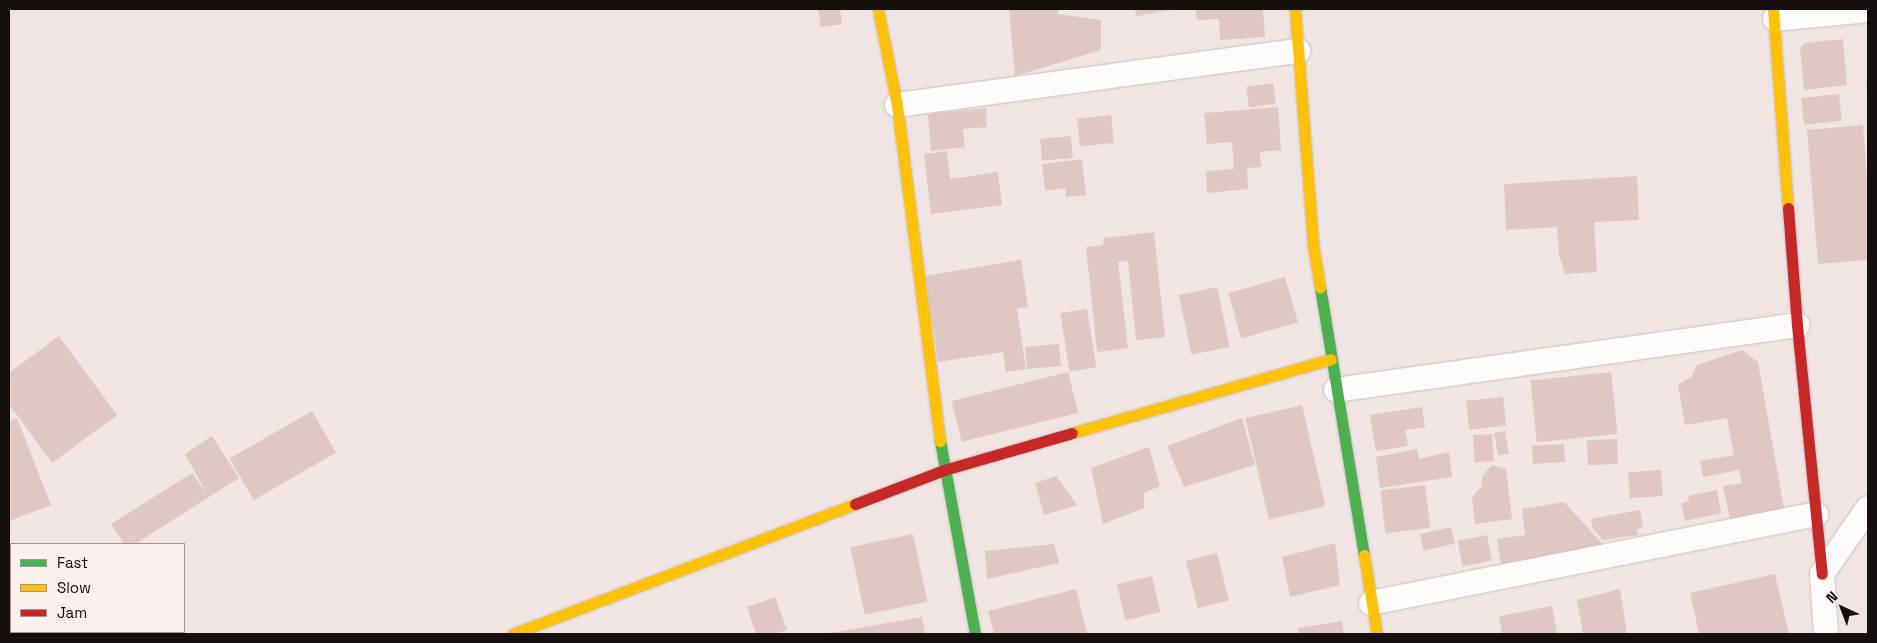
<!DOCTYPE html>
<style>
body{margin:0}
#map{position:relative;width:1877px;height:643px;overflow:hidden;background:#f0e5e3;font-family:"Space Grotesk",sans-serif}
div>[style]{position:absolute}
.building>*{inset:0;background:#e0c8c4;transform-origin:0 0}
.roads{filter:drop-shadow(0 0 1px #c9c1c0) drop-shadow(0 0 1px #c9c1c0)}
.street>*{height:24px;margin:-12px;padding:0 12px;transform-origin:12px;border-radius:12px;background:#fdfbfb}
.fast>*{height:11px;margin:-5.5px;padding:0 5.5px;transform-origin:5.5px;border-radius:5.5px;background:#4caf50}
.slow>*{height:11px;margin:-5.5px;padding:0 5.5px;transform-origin:5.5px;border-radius:5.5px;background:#ffc107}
.jam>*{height:11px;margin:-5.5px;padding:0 5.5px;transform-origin:5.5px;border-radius:5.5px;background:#c62828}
span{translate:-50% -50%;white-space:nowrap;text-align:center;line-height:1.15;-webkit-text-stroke:5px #fcf0ef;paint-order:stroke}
.frame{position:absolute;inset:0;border:10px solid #150f0e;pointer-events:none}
.legend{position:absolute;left:10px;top:543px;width:175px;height:90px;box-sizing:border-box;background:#fcf0ef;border:1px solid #a09695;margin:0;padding:6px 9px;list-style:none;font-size:15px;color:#150f0e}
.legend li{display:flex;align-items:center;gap:10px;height:25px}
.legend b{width:25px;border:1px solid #a09695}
.north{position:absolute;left:1817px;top:583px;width:50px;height:50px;-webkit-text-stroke:4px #fcf0ef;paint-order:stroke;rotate:317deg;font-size:14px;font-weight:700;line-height:20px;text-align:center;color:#150f0e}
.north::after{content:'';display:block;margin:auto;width:18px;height:22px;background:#150f0e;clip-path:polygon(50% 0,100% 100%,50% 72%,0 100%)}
</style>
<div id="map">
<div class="building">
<i style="clip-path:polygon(818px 9px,840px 9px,842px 24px,821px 27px)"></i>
<i style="clip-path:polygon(1009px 9px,1057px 9px,1058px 14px,1101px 20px,1101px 50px,1015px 76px)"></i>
<i style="clip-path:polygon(1135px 9px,1169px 9px,1169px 10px,1136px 16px)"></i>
<i style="clip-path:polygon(1196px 9px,1263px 9px,1265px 37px,1220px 40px,1219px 19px,1197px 20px)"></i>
<i style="clip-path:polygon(1843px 39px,1847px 85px,1804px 90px,1800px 48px,1805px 43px)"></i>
<i style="clip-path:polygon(1868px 82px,1868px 98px,1867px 98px,1866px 83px)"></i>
<i style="left:1273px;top:83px;width:21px;height:27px;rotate:82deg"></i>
<i style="left:1839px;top:94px;width:27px;height:38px;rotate:84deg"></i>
<i style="clip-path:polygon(1278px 107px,1281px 150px,1260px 152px,1261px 167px,1247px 168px,1248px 189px,1207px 193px,1206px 171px,1234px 169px,1232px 142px,1207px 144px,1204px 113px)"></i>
<i style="clip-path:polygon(986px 108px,987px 127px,963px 129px,965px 147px,931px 151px,928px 114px)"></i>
<i style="left:1111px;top:115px;width:28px;height:34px;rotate:84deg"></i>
<i style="clip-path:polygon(1863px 125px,1868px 193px,1868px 260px,1818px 264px,1807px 130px)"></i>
<i style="left:1071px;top:136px;width:22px;height:31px;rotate:85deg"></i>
<i style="clip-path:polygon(947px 151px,950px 179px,998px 172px,1002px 205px,931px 214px,924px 154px)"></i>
<i style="clip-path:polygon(1082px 159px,1086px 195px,1066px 197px,1065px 188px,1045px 191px,1042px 164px)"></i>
<i style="clip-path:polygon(1637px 176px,1639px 220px,1594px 222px,1597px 272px,1565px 274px,1559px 255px,1557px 227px,1506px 230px,1504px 184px)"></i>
<i style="clip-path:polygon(1154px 232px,1165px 337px,1136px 340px,1128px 261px,1118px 262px,1128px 348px,1097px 352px,1086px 247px,1103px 245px,1104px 238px)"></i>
<i style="clip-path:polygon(1021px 260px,1028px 307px,1017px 309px,1026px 369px,1006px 372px,1003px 352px,938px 362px,925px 276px)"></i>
<i style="left:1285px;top:277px;width:47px;height:59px;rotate:74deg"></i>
<i style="left:1217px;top:287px;width:61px;height:39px;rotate:78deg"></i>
<i style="left:1087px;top:309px;width:59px;height:27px;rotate:81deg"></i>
<i style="clip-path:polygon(59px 336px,117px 415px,52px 463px,9px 404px,9px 373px)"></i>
<i style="left:1059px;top:344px;width:22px;height:34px;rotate:85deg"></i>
<i style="clip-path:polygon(1742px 350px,1758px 362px,1784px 509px,1730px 519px,1723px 486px,1742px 483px,1739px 470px,1703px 477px,1700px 461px,1734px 455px,1727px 418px,1685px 425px,1678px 385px,1692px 376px,1697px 365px)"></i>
<i style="left:1068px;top:372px;width:42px;height:120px;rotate:76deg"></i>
<i style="left:1611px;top:372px;width:62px;height:81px;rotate:84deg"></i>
<i style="left:1503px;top:397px;width:29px;height:37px;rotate:84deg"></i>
<i style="left:1302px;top:405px;width:104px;height:58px;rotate:77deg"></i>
<i style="clip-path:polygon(1422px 407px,1425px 427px,1405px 430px,1408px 446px,1376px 451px,1370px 415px)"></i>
<i style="left:312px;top:411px;width:48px;height:95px;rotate:60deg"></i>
<i style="clip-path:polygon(17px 418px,51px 505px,9px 521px,9px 422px)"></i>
<i style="clip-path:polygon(1242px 418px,1255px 465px,1184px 487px,1167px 446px)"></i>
<i style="left:1505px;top:431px;width:23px;height:11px;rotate:80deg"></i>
<i style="left:1492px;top:434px;width:27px;height:19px;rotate:86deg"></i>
<i style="clip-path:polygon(212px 436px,239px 478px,135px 544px,124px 544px,111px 524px,192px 473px,207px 494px,185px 454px)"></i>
<i style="left:1617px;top:439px;width:25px;height:30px;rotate:88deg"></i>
<i style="left:1564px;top:444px;width:18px;height:32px;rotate:87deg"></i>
<i style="clip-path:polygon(1149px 447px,1160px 486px,1144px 493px,1144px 508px,1103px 524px,1091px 468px)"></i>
<i style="clip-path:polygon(1417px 449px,1419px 459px,1449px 452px,1452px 477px,1380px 488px,1376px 457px)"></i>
<i style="clip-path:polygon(1492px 465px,1506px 469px,1512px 519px,1475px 524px,1472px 497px,1482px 486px,1482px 476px)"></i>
<i style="left:1661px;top:470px;width:26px;height:33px;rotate:86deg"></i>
<i style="clip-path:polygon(1056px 476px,1077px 505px,1044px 515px,1035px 483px)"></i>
<i style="left:1425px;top:485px;width:43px;height:45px;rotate:83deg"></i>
<i style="clip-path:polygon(1717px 490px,1721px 513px,1685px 521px,1681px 503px,1689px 501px,1688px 496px)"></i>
<i style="clip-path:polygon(1564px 502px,1601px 542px,1602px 549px,1501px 564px,1497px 539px,1525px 535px,1522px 509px)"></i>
<i style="clip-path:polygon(1640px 510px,1643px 528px,1636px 529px,1639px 535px,1603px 540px,1593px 529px,1591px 519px)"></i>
<i style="left:1451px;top:527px;width:17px;height:32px;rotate:77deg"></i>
<i style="left:913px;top:534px;width:69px;height:64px;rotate:78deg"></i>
<i style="left:1487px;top:535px;width:26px;height:30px;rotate:79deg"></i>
<i style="clip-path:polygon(1335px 543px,1340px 585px,1290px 597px,1282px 557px)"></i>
<i style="clip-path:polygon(1054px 544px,1059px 563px,987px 579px,985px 551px)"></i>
<i style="left:1217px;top:553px;width:49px;height:32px;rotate:76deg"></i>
<i style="clip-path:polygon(1775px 574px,1789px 634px,1699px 634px,1690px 593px)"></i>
<i style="left:1152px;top:576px;width:37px;height:36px;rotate:77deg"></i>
<i style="clip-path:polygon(1076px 589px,1087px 634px,994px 634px,988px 611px)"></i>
<i style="clip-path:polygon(1620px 589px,1627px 634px,1583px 634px,1577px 600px)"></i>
<i style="clip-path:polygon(775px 597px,787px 630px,774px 634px,756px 634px,747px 607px)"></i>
<i style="clip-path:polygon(1552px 606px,1557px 634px,1502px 634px,1499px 616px)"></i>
<i style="clip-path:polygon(922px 617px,925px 634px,829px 634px,829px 633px)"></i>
<i style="clip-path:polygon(1342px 621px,1344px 634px,1299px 634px,1298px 628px)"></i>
<i style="clip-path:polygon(143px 632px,156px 632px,157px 634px,137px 634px)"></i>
</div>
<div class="roads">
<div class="street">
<i style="left:1775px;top:19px;width:93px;rotate:-5.5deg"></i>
<i style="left:897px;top:105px;width:405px;rotate:-7.7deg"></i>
<i style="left:1336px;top:390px;width:466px;rotate:-8deg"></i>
<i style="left:1371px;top:603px;width:454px;rotate:-11.3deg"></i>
<i style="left:1826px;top:634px;width:60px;rotate:-93.8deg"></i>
<i style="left:1822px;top:574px;width:80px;rotate:-55.1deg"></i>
</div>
<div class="fast">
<i style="left:1320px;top:287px;width:272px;rotate:80.7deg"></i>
<i style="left:940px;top:441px;width:196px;rotate:79.7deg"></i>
</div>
<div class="slow">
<i style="left:878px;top:9px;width:98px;rotate:78.8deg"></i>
<i style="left:897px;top:105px;width:339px;rotate:82.7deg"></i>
<i style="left:1295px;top:9px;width:237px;rotate:85.6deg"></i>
<i style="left:1313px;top:245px;width:43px;rotate:80.5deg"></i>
<i style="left:1773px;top:9px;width:200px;rotate:85.7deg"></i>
<i style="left:1072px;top:433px;width:269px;rotate:-15.9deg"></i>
<i style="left:1364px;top:555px;width:80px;rotate:80.7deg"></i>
<i style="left:513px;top:634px;width:366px;rotate:-20.8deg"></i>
</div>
<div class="jam">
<i style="left:1788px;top:208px;width:117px;rotate:85.6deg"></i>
<i style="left:1797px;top:325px;width:250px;rotate:84.3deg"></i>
<i style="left:855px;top:504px;width:95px;rotate:-20.9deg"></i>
<i style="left:944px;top:470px;width:133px;rotate:-16.1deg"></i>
</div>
</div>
<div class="frame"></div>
<ul class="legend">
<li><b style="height:6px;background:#4caf50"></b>Fast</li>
<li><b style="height:6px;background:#ffc107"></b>Slow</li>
<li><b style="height:6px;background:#c62828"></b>Jam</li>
</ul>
<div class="north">N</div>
</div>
